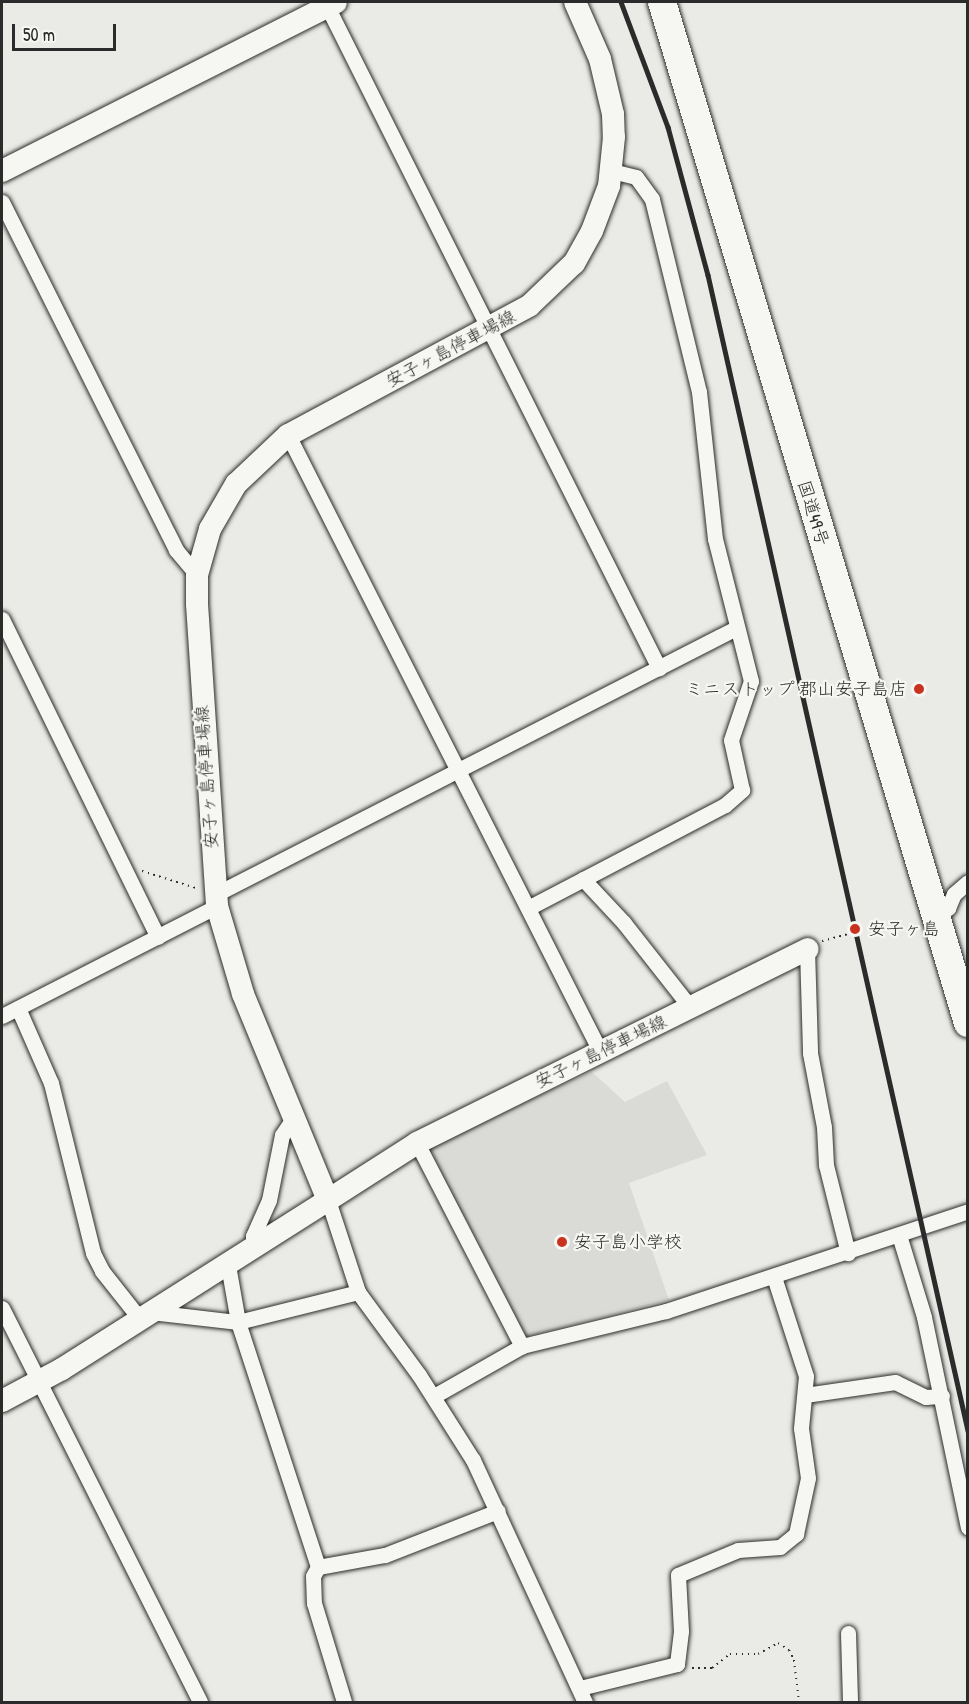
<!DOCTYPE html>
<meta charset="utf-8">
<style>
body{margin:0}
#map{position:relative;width:969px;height:1704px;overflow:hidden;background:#eaeae6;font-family:"Patrick Hand","Klee One",sans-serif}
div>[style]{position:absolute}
.built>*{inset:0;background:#dadad6}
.path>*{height:2px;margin-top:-1px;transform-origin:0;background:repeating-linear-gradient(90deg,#2b2b2b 0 1.5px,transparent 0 6px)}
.roads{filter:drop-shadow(0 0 2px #2b2b2b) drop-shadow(0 0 2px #2b2b2b)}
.street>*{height:15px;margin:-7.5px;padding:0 7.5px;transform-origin:7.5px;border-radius:7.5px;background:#f6f6f2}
.secondary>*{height:22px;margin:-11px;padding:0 11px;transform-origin:11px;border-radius:11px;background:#f6f6f2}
.highway>*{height:28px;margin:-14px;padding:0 14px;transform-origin:14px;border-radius:14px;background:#f6f6f2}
.rail>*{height:4.5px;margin:-2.25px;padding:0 2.25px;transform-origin:2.25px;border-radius:2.25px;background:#2b2b2b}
.dots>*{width:16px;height:16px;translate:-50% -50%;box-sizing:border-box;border:3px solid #f6f6f2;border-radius:50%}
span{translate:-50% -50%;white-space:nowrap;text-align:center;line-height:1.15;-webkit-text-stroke:4.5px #f6f6f2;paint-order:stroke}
.street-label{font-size:18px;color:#2b2b2b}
.poi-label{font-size:18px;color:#2b2b2b}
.right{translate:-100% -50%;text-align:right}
.left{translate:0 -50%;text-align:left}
.frame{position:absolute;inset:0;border:3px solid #2b2b2b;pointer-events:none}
.scale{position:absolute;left:12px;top:24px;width:104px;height:27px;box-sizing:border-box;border:3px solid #2b2b2b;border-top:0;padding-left:8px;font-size:18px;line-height:21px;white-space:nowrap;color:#2b2b2b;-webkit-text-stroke:4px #f6f6f2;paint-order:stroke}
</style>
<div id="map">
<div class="built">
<i style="clip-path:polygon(592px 1072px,625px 1102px,667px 1081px,707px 1155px,629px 1183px,669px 1300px,524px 1337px,427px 1145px)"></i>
</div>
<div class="path">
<i style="left:142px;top:871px;width:57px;rotate:17.5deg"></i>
<i style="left:822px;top:941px;width:28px;rotate:-15deg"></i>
<i style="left:692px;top:1668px;width:20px"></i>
<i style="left:712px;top:1668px;width:23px;rotate:-38deg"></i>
<i style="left:730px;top:1654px;width:28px"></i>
<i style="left:758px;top:1654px;width:23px;rotate:-29deg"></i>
<i style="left:778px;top:1643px;width:13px;rotate:32deg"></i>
<i style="left:789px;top:1650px;width:11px;rotate:63deg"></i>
<i style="left:794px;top:1660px;width:42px;rotate:83.2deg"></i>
</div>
<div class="roads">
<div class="street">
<i style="left:327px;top:6px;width:741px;rotate:63.37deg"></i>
<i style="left:2px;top:202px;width:389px;rotate:63.4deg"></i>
<i style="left:176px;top:550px;width:33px;rotate:50deg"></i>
<i style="left:288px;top:435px;width:693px;rotate:63.14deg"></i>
<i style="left:2px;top:619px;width:354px;rotate:63.9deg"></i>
<i style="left:583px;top:879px;width:60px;rotate:47deg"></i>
<i style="left:624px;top:923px;width:108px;rotate:51.8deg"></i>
<i style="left:216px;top:894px;width:584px;rotate:-27.09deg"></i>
<i style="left:528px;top:908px;width:222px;rotate:-27.6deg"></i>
<i style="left:725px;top:805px;width:23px;rotate:-41deg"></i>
<i style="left:742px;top:790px;width:51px;rotate:-102.4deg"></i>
<i style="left:731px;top:740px;width:62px;rotate:-71.3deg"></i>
<i style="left:751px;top:681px;width:146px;rotate:-104.2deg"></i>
<i style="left:715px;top:539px;width:148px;rotate:-96.2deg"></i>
<i style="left:699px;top:392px;width:199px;rotate:-103.7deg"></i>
<i style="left:652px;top:199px;width:27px;rotate:-126deg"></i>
<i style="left:636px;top:177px;width:25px;rotate:-166deg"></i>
<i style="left:935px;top:915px;width:15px;rotate:-28deg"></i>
<i style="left:948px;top:908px;width:15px;rotate:-67deg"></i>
<i style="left:954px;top:894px;width:18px;rotate:-41deg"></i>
<i style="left:807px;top:949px;width:104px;rotate:88.3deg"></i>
<i style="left:810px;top:1053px;width:75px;rotate:79.3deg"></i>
<i style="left:824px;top:1127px;width:38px;rotate:87deg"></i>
<i style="left:826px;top:1165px;width:91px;rotate:76deg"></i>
<i style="left:18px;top:1008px;width:82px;rotate:66.3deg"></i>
<i style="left:51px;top:1083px;width:175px;rotate:76.1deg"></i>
<i style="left:93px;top:1253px;width:20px;rotate:63deg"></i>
<i style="left:102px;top:1271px;width:61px;rotate:51.6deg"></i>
<i style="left:2px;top:1016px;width:242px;rotate:-27.1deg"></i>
<i style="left:417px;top:1143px;width:229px;rotate:62.7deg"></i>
<i style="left:328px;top:1200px;width:97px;rotate:71.9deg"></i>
<i style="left:358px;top:1292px;width:103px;rotate:53.7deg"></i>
<i style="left:419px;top:1375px;width:101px;rotate:57.6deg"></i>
<i style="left:473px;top:1460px;width:267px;rotate:65.2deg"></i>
<i style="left:899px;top:1235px;width:86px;rotate:73deg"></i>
<i style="left:924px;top:1317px;width:215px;rotate:78.2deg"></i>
<i style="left:253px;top:1249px;width:13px;rotate:-90deg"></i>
<i style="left:253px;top:1236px;width:39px;rotate:-66deg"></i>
<i style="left:269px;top:1200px;width:66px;rotate:-78.7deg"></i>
<i style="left:282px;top:1135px;width:23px;rotate:-56deg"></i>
<i style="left:228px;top:1265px;width:58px;rotate:80deg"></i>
<i style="left:238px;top:1322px;width:258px;rotate:71.9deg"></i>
<i style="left:318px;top:1567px;width:10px;rotate:119deg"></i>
<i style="left:313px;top:1576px;width:27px;rotate:88deg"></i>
<i style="left:314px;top:1603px;width:103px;rotate:73.1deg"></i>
<i style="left:2px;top:1308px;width:441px;rotate:63.3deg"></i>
<i style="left:151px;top:1312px;width:88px;rotate:6.6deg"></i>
<i style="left:238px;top:1322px;width:124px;rotate:-14deg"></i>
<i style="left:805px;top:1395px;width:91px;rotate:-8.2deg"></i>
<i style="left:895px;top:1382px;width:34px;rotate:26deg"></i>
<i style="left:926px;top:1397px;width:16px;rotate:-4deg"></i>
<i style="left:434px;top:1396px;width:101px;rotate:-29.6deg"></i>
<i style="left:522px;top:1346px;width:148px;rotate:-13.7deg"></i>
<i style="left:666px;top:1311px;width:318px;rotate:-18.3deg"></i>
<i style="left:318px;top:1567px;width:68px;rotate:-10.2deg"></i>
<i style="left:385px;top:1555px;width:121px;rotate:-21.3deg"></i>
<i style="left:848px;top:1633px;width:69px;rotate:88.3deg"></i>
<i style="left:580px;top:1688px;width:100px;rotate:-13.9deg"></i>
<i style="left:677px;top:1664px;width:33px;rotate:-83deg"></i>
<i style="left:681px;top:1631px;width:56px;rotate:-93.1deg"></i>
<i style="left:678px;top:1575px;width:65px;rotate:-22.6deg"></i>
<i style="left:738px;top:1550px;width:42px;rotate:-4.1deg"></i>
<i style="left:780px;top:1547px;width:21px;rotate:-39deg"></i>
<i style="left:796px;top:1534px;width:57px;rotate:-77.9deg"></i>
<i style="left:808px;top:1478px;width:50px;rotate:-98deg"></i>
<i style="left:801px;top:1428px;width:52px;rotate:-84.5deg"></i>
<i style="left:806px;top:1376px;width:104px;rotate:-107.9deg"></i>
</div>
<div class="secondary">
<i style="left:575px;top:2px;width:62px;rotate:66.3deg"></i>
<i style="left:600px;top:59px;width:57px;rotate:76.7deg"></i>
<i style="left:613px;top:114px;width:23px;rotate:88deg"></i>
<i style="left:614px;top:137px;width:49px;rotate:95.8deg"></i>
<i style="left:609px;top:186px;width:48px;rotate:110.7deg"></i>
<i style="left:592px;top:231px;width:37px;rotate:119deg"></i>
<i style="left:574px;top:263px;width:62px;rotate:136.3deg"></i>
<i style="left:529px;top:306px;width:273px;rotate:151.8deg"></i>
<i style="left:288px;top:435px;width:71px;rotate:136.7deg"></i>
<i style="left:236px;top:484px;width:52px;rotate:120deg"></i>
<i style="left:210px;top:529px;width:48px;rotate:105.8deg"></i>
<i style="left:197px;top:575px;width:29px;rotate:90deg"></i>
<i style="left:197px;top:604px;width:303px;rotate:86.2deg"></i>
<i style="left:217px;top:906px;width:92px;rotate:73.5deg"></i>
<i style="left:243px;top:994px;width:223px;rotate:67.6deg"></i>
<i style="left:328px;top:1200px;width:106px;rotate:-32.6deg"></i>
<i style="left:417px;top:1143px;width:436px;rotate:-26.4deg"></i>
<i style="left:2px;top:171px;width:374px;rotate:-26.8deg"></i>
<i style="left:2px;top:1401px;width:68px;rotate:-28.1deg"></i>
<i style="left:62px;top:1369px;width:315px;rotate:-32.4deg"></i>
</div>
<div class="highway">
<i style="left:662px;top:2px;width:1066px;rotate:73.32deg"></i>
</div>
</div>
<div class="rail">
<i style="left:621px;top:2px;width:134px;rotate:69.4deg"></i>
<i style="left:668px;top:127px;width:153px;rotate:74.9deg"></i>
<i style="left:708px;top:275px;width:1185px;rotate:77.32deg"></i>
</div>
<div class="dots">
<i style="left:919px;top:689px;background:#c8321e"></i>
<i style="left:855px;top:929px;background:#c8321e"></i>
<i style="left:562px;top:1242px;background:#c8321e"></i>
</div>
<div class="street-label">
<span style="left:451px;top:349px;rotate:-28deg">安子ヶ島停車場線</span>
<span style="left:813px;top:513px;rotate:73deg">国道49号</span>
<span style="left:207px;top:777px;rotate:-94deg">安子ヶ島停車場線</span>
<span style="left:601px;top:1052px;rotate:-26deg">安子ヶ島停車場線</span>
</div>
<div class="poi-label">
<span class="right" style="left:907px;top:689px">ミニストップ 郡山安子島店</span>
<span class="left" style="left:868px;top:929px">安子ヶ島</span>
<span class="left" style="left:574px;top:1242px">安子島小学校</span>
</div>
<div class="frame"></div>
<div class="scale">50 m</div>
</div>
